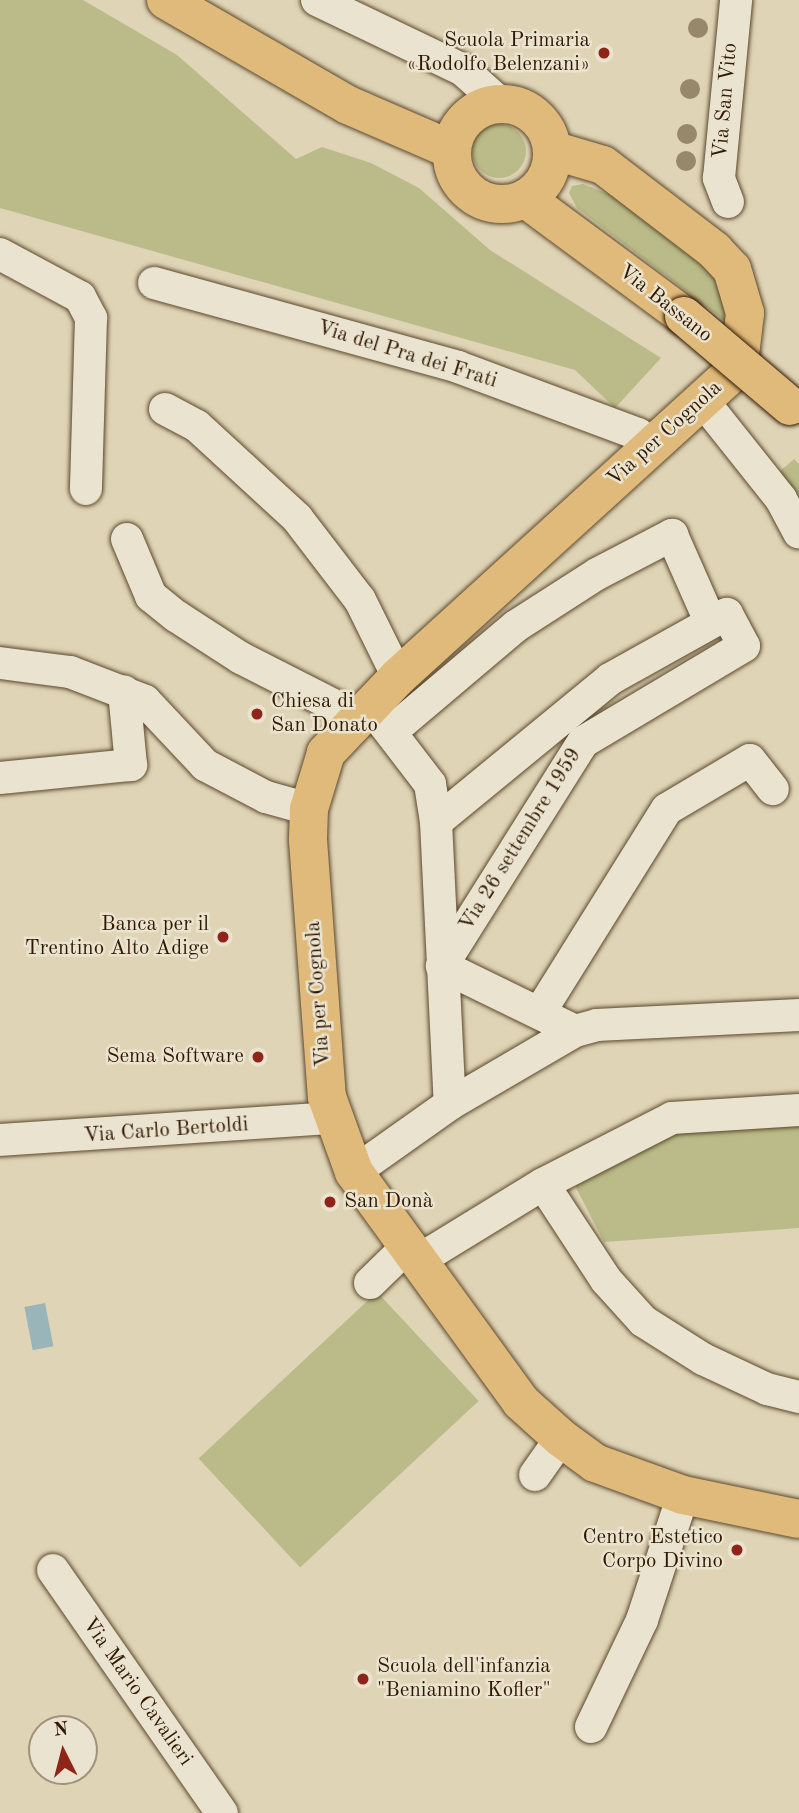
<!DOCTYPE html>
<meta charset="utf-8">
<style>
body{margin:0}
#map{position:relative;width:799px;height:1813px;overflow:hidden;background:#dfd4b5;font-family:"Old Standard TT",serif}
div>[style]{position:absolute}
.green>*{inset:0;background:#babb88;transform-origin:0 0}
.round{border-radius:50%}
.water>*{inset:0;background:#99b5ba;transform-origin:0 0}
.roads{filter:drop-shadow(0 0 2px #5c482d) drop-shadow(0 0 2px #5c482d)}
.minor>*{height:32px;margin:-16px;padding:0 16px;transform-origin:16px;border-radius:16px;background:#eae3cf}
.major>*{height:38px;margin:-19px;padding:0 19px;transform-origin:19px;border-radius:19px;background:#e0ba7a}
.major>.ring{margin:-19px;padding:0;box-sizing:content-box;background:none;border:38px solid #e0ba7a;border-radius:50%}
.bridges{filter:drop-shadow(0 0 2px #311900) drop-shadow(0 0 2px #311900)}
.major-bridge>*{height:38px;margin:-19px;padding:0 19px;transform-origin:19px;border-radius:19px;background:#e0ba7a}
.trees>*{width:20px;height:20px;margin:-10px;border-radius:50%;background:#968868}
.dots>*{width:19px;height:19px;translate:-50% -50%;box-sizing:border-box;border:4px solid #eae3cf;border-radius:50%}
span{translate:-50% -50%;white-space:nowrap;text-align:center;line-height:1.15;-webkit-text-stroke:5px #eae3cf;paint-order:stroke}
.poi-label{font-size:21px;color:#311900}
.right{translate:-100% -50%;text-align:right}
.left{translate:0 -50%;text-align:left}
.street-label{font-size:21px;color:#311900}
.north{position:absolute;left:28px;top:1715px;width:70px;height:70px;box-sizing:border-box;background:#eae3cf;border:2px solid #a0927c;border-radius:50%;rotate:354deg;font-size:19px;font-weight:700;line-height:28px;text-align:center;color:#311900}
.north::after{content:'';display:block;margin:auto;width:24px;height:32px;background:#8f2418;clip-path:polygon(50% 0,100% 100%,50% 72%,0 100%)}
</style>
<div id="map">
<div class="green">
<i style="clip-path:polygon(0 0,83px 0,177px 55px,296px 159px,322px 147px,371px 163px,419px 188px,490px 250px,661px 358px,615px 408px,575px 370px,0 208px)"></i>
<i class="round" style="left:472px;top:124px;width:54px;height:54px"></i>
<i style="clip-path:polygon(583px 184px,613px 196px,717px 275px,728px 323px,577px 208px,569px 193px,572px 186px)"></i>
<i style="clip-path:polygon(794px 459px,799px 464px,799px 505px,778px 473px)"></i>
<i style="clip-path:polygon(799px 1116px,799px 1228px,604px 1242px,572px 1180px,678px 1124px)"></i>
<i style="left:377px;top:1292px;width:149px;height:244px;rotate:47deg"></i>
</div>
<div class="water">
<i style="left:45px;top:1303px;width:44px;height:21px;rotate:79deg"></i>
</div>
<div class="roads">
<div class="minor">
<i style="left:317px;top:0;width:162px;rotate:25.6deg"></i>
<i style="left:463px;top:70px;width:51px;rotate:41.8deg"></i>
<i style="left:728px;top:202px;width:26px;rotate:-111deg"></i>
<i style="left:719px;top:178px;width:179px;rotate:-84.5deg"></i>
<i style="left:0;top:254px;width:91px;rotate:28.3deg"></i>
<i style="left:80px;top:297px;width:24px;rotate:62deg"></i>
<i style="left:91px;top:318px;width:171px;rotate:91.7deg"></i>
<i style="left:154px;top:283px;width:315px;rotate:15.4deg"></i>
<i style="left:458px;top:367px;width:192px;rotate:20.4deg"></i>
<i style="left:638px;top:434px;width:19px;rotate:36deg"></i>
<i style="left:703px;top:401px;width:125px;rotate:51.5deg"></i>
<i style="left:781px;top:499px;width:38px;rotate:62deg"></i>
<i style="left:165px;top:409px;width:36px;rotate:28deg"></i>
<i style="left:197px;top:426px;width:136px;rotate:42.6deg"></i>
<i style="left:297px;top:518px;width:103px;rotate:52.5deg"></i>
<i style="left:360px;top:600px;width:86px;rotate:63.7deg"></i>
<i style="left:127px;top:539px;width:62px;rotate:67.2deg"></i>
<i style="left:151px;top:596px;width:32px;rotate:39deg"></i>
<i style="left:176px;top:616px;width:77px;rotate:32.9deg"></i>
<i style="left:241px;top:658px;width:130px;rotate:27deg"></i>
<i style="left:0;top:663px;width:71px;rotate:7.3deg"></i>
<i style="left:70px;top:672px;width:80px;rotate:21.1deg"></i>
<i style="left:145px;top:701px;width:88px;rotate:46.8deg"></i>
<i style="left:205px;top:765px;width:69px;rotate:27.7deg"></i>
<i style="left:266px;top:797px;width:45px;rotate:15.6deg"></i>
<i style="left:377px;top:715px;width:87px;rotate:52.5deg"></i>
<i style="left:430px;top:784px;width:38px;rotate:81deg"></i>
<i style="left:436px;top:822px;width:282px;rotate:87.2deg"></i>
<i style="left:393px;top:730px;width:161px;rotate:-40.2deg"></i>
<i style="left:516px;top:626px;width:96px;rotate:-32.7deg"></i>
<i style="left:597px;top:574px;width:85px;rotate:-27.5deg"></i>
<i style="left:672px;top:535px;width:94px;rotate:66.2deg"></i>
<i style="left:0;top:778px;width:132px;rotate:-5.7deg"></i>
<i style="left:131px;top:765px;width:74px;rotate:-95.4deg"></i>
<i style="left:436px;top:822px;width:225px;rotate:-39.4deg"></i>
<i style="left:610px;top:679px;width:134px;rotate:-29.1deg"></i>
<i style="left:727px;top:614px;width:36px;rotate:62deg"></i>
<i style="left:744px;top:646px;width:187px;rotate:149.2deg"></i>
<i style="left:583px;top:742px;width:265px;rotate:122.2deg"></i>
<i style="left:442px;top:966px;width:148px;rotate:26deg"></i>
<i style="left:540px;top:1012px;width:239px;rotate:-58deg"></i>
<i style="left:667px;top:809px;width:96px;rotate:-30.6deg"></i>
<i style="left:750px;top:760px;width:37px;rotate:52deg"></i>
<i style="left:0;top:1140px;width:333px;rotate:-3.8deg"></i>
<i style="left:354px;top:1172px;width:118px;rotate:-35.3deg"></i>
<i style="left:450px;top:1104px;width:145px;rotate:-30.3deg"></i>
<i style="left:575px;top:1031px;width:23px;rotate:-15deg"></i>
<i style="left:597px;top:1025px;width:202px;rotate:-2.8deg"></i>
<i style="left:543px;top:1184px;width:115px;rotate:56.7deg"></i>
<i style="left:606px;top:1280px;width:55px;rotate:47.9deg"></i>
<i style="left:643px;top:1321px;width:71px;rotate:32.3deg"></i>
<i style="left:703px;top:1359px;width:71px;rotate:25.1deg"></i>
<i style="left:767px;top:1389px;width:33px;rotate:14deg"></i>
<i style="left:419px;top:1260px;width:145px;rotate:-31.5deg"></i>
<i style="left:543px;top:1184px;width:145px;rotate:-27.1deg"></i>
<i style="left:672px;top:1118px;width:127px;rotate:-3.6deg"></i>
<i style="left:370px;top:1283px;width:53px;rotate:-44.2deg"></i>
<i style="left:535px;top:1475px;width:45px;rotate:-54.9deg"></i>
<i style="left:53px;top:1570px;width:296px;rotate:55.2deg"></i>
<i style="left:591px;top:1727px;width:119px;rotate:-64.5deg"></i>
<i style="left:642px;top:1620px;width:132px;rotate:-71.8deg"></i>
</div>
<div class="major">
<i style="left:166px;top:0;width:210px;rotate:30deg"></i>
<i style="left:348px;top:105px;width:113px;rotate:23.4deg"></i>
<i class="ring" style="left:452px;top:104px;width:62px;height:62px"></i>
<i style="left:552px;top:150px;width:53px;rotate:16.4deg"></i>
<i style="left:603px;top:165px;width:140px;rotate:37.4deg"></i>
<i style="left:714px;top:250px;width:26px;rotate:47deg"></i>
<i style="left:732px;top:269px;width:46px;rotate:73.5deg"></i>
<i style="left:745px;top:313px;width:42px;rotate:96.8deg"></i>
<i style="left:740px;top:355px;width:21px;rotate:115deg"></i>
<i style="left:731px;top:374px;width:450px;rotate:137.7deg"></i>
<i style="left:398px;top:677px;width:105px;rotate:133.5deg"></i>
<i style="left:326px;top:753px;width:59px;rotate:106.9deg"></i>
<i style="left:309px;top:809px;width:31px;rotate:92deg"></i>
<i style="left:308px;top:840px;width:258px;rotate:85.8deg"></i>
<i style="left:327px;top:1097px;width:80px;rotate:70.2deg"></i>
<i style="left:354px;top:1172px;width:284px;rotate:54deg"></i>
<i style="left:521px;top:1402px;width:54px;rotate:42deg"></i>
<i style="left:561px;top:1438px;width:42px;rotate:36.3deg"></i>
<i style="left:595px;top:1463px;width:94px;rotate:20deg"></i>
<i style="left:683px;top:1495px;width:118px;rotate:11.7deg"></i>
<i style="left:526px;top:199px;width:197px;rotate:36.5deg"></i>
</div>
</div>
<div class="bridges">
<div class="major-bridge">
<i style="left:684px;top:316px;width:139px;rotate:40.3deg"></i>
</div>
</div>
<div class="trees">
<i style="left:698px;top:28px"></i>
<i style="left:690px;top:89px"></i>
<i style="left:687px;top:134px"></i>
<i style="left:686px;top:161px"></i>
</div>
<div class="dots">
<i style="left:604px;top:53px;background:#8f2418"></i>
<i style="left:257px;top:714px;background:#8f2418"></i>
<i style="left:223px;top:937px;background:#8f2418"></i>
<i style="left:258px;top:1057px;background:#8f2418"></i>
<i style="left:330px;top:1202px;background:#8f2418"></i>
<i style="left:737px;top:1550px;background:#8f2418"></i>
<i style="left:363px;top:1679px;background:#8f2418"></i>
</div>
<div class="poi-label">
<span class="right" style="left:590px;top:53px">Scuola Primaria<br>«Rodolfo Belenzani»</span>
<span class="left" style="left:271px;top:714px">Chiesa di<br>San Donato</span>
<span class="right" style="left:209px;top:937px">Banca per il<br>Trentino Alto Adige</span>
<span class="right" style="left:244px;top:1057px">Sema Software</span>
<span class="left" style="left:344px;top:1202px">San Donà</span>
<span class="right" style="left:723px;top:1550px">Centro Estetico<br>Corpo Divino</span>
<span class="left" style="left:377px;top:1679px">Scuola dell'infanzia<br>"Beniamino Kofler"</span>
</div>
<div class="street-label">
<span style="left:726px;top:101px;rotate:-85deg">Via San Vito</span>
<span style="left:665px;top:304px;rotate:38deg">Via Bassano</span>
<span style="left:407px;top:355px;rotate:17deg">Via del Pra dei Frati</span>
<span style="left:665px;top:434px;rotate:-42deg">Via per Cognola</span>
<span style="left:521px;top:840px;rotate:-58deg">Via 26 settembre 1959</span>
<span style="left:319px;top:994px;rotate:-94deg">Via per Cognola</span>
<span style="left:166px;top:1131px;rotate:-4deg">Via Carlo Bertoldi</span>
<span style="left:137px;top:1692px;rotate:55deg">Via Mario Cavalieri</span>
</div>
<div class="north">N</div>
</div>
